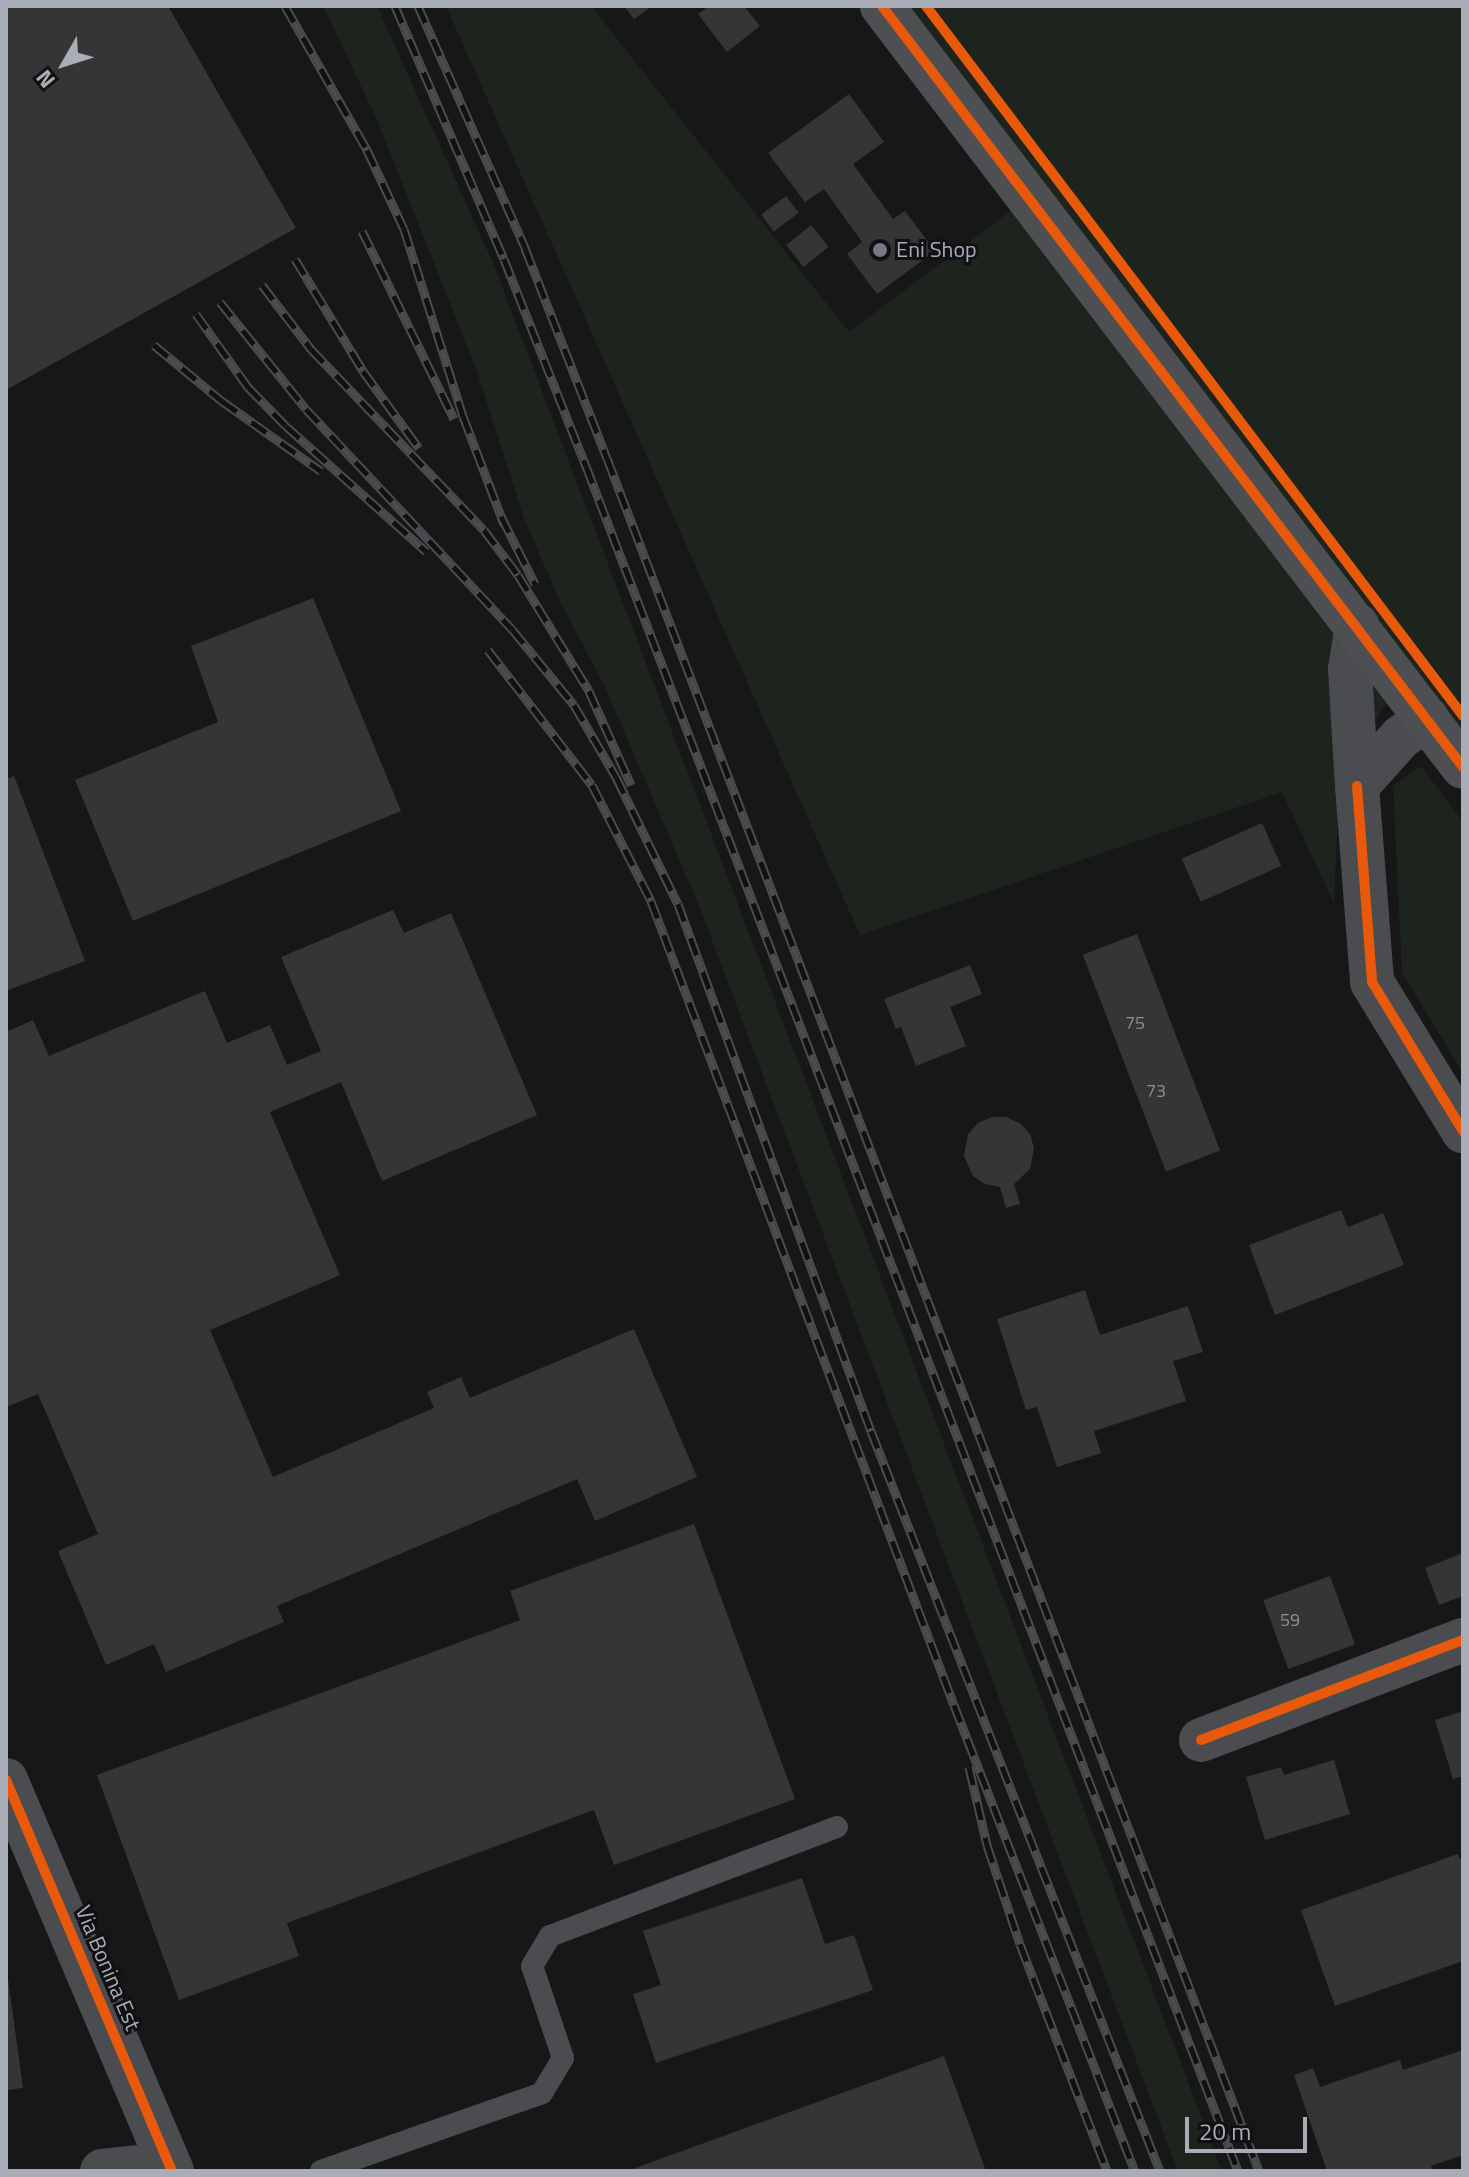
<!DOCTYPE html>
<style>
body{margin:0}
#map{position:relative;width:1469px;height:2177px;overflow:hidden;background:#171717;font-family:"Titillium Web",sans-serif}
div>[style]{position:absolute}
.green>*{inset:0;background:#1d241e}
.building>*{inset:0;background:#353536;transform-origin:0 0}
.lane>*{height:22px;margin:-11px;padding:0 11px;transform-origin:11px;border-radius:11px;background:#4b4c50}
.street>*{height:44px;margin:-22px;padding:0 22px;transform-origin:22px;border-radius:22px;background:#4b4c50}
.primary>*{height:44px;margin:-22px;padding:0 22px;transform-origin:22px;border-radius:22px;background:#4d4f52}
.rail>*{height:9px;margin-top:-4.5px;transform-origin:0;background:repeating-linear-gradient(90deg,#111113 0 18px,#4b4c4f 0 36px);box-sizing:border-box;border-block:2px solid #4b4c4f}
.cycleway>*{height:10px;margin:-5px;padding:0 5px;transform-origin:5px;border-radius:5px;background:#e8590c}
.dots>*{width:22px;height:22px;translate:-50% -50%;box-sizing:border-box;border:4px solid #111113;border-radius:50%}
span{translate:-50% -50%;white-space:nowrap;text-align:center;line-height:1.15;-webkit-text-stroke:6px #111113;paint-order:stroke}
.number-label{font-size:18px;color:#8b8f98}
.number-label span{-webkit-text-stroke-width:0}
.poi-label{font-size:22px;color:#a8adb8}
.left{translate:0 -50%;text-align:left}
.street-label{font-size:22px;color:#a8adb8}
.frame{position:absolute;inset:0;border:8px solid #a8adb8;pointer-events:none}
.north{position:absolute;left:24px;top:24px;width:80px;height:80px;-webkit-text-stroke:6px #111113;paint-order:stroke;rotate:231deg;font-size:22px;font-weight:700;line-height:32px;text-align:center;color:#a8adb8}
.north::after{content:'';display:block;margin:auto;width:28px;height:36px;background:#a8adb8;clip-path:polygon(50% 0,100% 100%,50% 72%,0 100%)}
.scale{position:absolute;left:1185px;top:2117px;width:122px;height:36px;box-sizing:border-box;border:4px solid #a8adb8;border-top:0;padding-left:10px;font-size:24px;line-height:28px;white-space:nowrap;color:#a8adb8;-webkit-text-stroke:6px #111113;paint-order:stroke}
</style>
<div id="map">
<div class="green">
<i style="clip-path:polygon(323px 6px,377px 6px,493px 263px,1222px 2171px,1178px 2171px,699px 906px,605px 687px,560px 601px,525px 521px,476px 369px,378px 122px)"></i>
<i style="clip-path:polygon(446px 6px,591px 6px,849px 332px,1020px 204px,1388px 702px,1340px 768px,1334px 903px,1282px 792px,860px 935px)"></i>
<i style="clip-path:polygon(902px 6px,1463px 6px,1463px 756px)"></i>
<i style="clip-path:polygon(1421px 766px,1463px 822px,1463px 1073px,1402px 973px,1393px 786px)"></i>
</div>
<div class="building">
<i style="clip-path:polygon(6px 6px,168px 6px,296px 228px,6px 390px)"></i>
<i style="clip-path:polygon(624px 6px,647px 6px,648px 9px,634px 19px)"></i>
<i style="clip-path:polygon(709px 6px,744px 6px,760px 26px,727px 52px,698px 14px)"></i>
<i style="clip-path:polygon(849px 94px,884px 142px,853px 164px,893px 219px,905px 211px,935px 251px,877px 294px,847px 254px,862px 242px,824px 189px,805px 202px,768px 153px)"></i>
<i style="left:786px;top:196px;width:21px;height:31px;rotate:53deg"></i>
<i style="left:811px;top:225px;width:28px;height:32px;rotate:51deg"></i>
<i style="clip-path:polygon(313px 598px,401px 811px,133px 921px,75px 780px,218px 722px,191px 646px)"></i>
<i style="clip-path:polygon(14px 776px,85px 961px,6px 991px,6px 779px)"></i>
<i style="left:1262px;top:823px;width:47px;height:88px;rotate:66deg"></i>
<i style="clip-path:polygon(393px 910px,404px 933px,451px 913px,537px 1115px,382px 1181px,341px 1082px,270px 1112px,340px 1275px,210px 1330px,273px 1477px,434px 1408px,427px 1392px,461px 1377px,470px 1398px,634px 1329px,697px 1477px,595px 1521px,577px 1479px,277px 1606px,284px 1622px,166px 1672px,154px 1644px,106px 1665px,58px 1551px,98px 1534px,38px 1394px,6px 1407px,6px 1032px,33px 1020px,49px 1056px,205px 991px,227px 1043px,270px 1025px,287px 1065px,321px 1051px,281px 957px)"></i>
<i style="left:1137px;top:934px;width:232px;height:58px;rotate:69deg"></i>
<i style="clip-path:polygon(970px 965px,982px 994px,950px 1007px,966px 1046px,916px 1066px,901px 1027px,896px 1029px,884px 999px)"></i>
<i style="clip-path:polygon(992px 1117px,1006px 1117px,1020px 1123px,1030px 1134px,1034px 1148px,1030px 1169px,1014px 1184px,1020px 1204px,1006px 1208px,1000px 1187px,985px 1184px,973px 1176px,964px 1156px,968px 1134px,978px 1123px)"></i>
<i style="clip-path:polygon(1341px 1210px,1348px 1227px,1383px 1213px,1404px 1265px,1275px 1315px,1249px 1245px)"></i>
<i style="clip-path:polygon(1085px 1290px,1100px 1335px,1188px 1306px,1203px 1352px,1173px 1361px,1186px 1401px,1094px 1431px,1101px 1453px,1057px 1467px,1037px 1407px,1026px 1410px,997px 1319px)"></i>
<i style="clip-path:polygon(694px 1524px,795px 1799px,614px 1865px,594px 1810px,287px 1923px,299px 1956px,179px 2000px,97px 1775px,520px 1620px,510px 1591px)"></i>
<i style="clip-path:polygon(1463px 1553px,1463px 1596px,1439px 1605px,1425px 1568px)"></i>
<i style="left:1330px;top:1576px;width:73px;height:71px;rotate:70deg"></i>
<i style="clip-path:polygon(1463px 1711px,1463px 1776px,1453px 1779px,1435px 1720px)"></i>
<i style="clip-path:polygon(1334px 1760px,1350px 1814px,1265px 1840px,1246px 1777px,1281px 1767px,1284px 1775px)"></i>
<i style="clip-path:polygon(1458px 1854px,1459px 1859px,1463px 1858px,1463px 1961px,1335px 2006px,1301px 1910px)"></i>
<i style="clip-path:polygon(802px 1878px,825px 1944px,854px 1935px,873px 1990px,656px 2063px,633px 1994px,661px 1985px,643px 1931px)"></i>
<i style="clip-path:polygon(6px 1964px,23px 2088px,6px 2090px)"></i>
<i style="clip-path:polygon(1463px 2050px,1463px 2155px,1431px 2166px,1433px 2171px,1327px 2171px,1294px 2075px,1313px 2068px,1320px 2087px,1400px 2060px,1403px 2070px)"></i>
<i style="clip-path:polygon(944px 2056px,986px 2171px,627px 2171px)"></i>
</div>
<div class="lane">
<i style="left:321px;top:2171px;width:234px;rotate:-19.4deg"></i>
<i style="left:542px;top:2093px;width:41px;rotate:-59deg"></i>
<i style="left:563px;top:2058px;width:97px;rotate:-108.6deg"></i>
<i style="left:532px;top:1966px;width:35px;rotate:-59deg"></i>
<i style="left:550px;top:1936px;width:307px;rotate:-20.8deg"></i>
</div>
<div class="street">
<i style="left:1357px;top:625px;width:45px;rotate:99deg"></i>
<i style="left:1350px;top:669px;width:117px;rotate:86.6deg"></i>
<i style="left:1357px;top:786px;width:66px;rotate:-48.1deg"></i>
<i style="left:1401px;top:737px;width:32px;rotate:-35deg"></i>
<i style="left:1357px;top:786px;width:197px;rotate:85.6deg"></i>
<i style="left:1372px;top:982px;width:175px;rotate:58.6deg"></i>
<i style="left:1201px;top:1740px;width:280px;rotate:-20.9deg"></i>
<i style="left:6px;top:1780px;width:425px;rotate:67deg"></i>
<i style="left:102px;top:2171px;width:67px;rotate:-6deg"></i>
</div>
<div class="primary">
<i style="left:882px;top:6px;width:957px;rotate:52.64deg"></i>
</div>
<div class="rail">
<i style="left:285px;top:6px;width:166px;rotate:60.3deg"></i>
<i style="left:367px;top:150px;width:87px;rotate:64.9deg"></i>
<i style="left:404px;top:229px;width:196px;rotate:72.5deg"></i>
<i style="left:463px;top:416px;width:116px;rotate:69.2deg"></i>
<i style="left:395px;top:6px;width:275px;rotate:66.7deg"></i>
<i style="left:504px;top:259px;width:223px;rotate:68.4deg"></i>
<i style="left:586px;top:466px;width:1825px;rotate:69.07deg"></i>
<i style="left:418px;top:6px;width:265px;rotate:66.1deg"></i>
<i style="left:525px;top:248px;width:225px;rotate:68.7deg"></i>
<i style="left:607px;top:458px;width:1833px;rotate:69.16deg"></i>
<i style="left:362px;top:231px;width:209px;rotate:63.9deg"></i>
<i style="left:295px;top:259px;width:131px;rotate:58.7deg"></i>
<i style="left:363px;top:371px;width:95px;rotate:54deg"></i>
<i style="left:262px;top:285px;width:81px;rotate:52.6deg"></i>
<i style="left:311px;top:349px;width:250px;rotate:46.3deg"></i>
<i style="left:484px;top:530px;width:56px;rotate:52.9deg"></i>
<i style="left:518px;top:575px;width:136px;rotate:58.5deg"></i>
<i style="left:589px;top:691px;width:103px;rotate:65.9deg"></i>
<i style="left:220px;top:302px;width:137px;rotate:51.2deg"></i>
<i style="left:306px;top:409px;width:301px;rotate:46.9deg"></i>
<i style="left:512px;top:629px;width:98px;rotate:50.8deg"></i>
<i style="left:574px;top:705px;width:83px;rotate:59.7deg"></i>
<i style="left:616px;top:777px;width:141px;rotate:64deg"></i>
<i style="left:678px;top:904px;width:561px;rotate:69.89deg"></i>
<i style="left:871px;top:1431px;width:794px;rotate:68.67deg"></i>
<i style="left:196px;top:314px;width:90px;rotate:54.5deg"></i>
<i style="left:248px;top:387px;width:54px;rotate:45.7deg"></i>
<i style="left:286px;top:426px;width:188px;rotate:41.8deg"></i>
<i style="left:154px;top:345px;width:88px;rotate:39.5deg"></i>
<i style="left:222px;top:401px;width:121px;rotate:35.3deg"></i>
<i style="left:501px;top:516px;width:76px;rotate:63.4deg"></i>
<i style="left:488px;top:650px;width:170px;rotate:52.4deg"></i>
<i style="left:592px;top:785px;width:130px;rotate:63deg"></i>
<i style="left:651px;top:901px;width:859px;rotate:69.35deg"></i>
<i style="left:954px;top:1705px;width:500px;rotate:68.8deg"></i>
<i style="left:969px;top:1767px;width:80px;rotate:77deg"></i>
<i style="left:987px;top:1845px;width:104px;rotate:71.6deg"></i>
<i style="left:1020px;top:1944px;width:243px;rotate:69deg"></i>
</div>
<div class="cycleway">
<i style="left:882px;top:6px;width:957px;rotate:52.64deg"></i>
<i style="left:926px;top:6px;width:890px;rotate:52.9deg"></i>
<i style="left:1357px;top:786px;width:197px;rotate:85.6deg"></i>
<i style="left:1372px;top:982px;width:175px;rotate:58.6deg"></i>
<i style="left:1201px;top:1740px;width:280px;rotate:-20.9deg"></i>
<i style="left:6px;top:1780px;width:425px;rotate:67deg"></i>
</div>
<div class="dots">
<i style="left:880px;top:250px;background:#757880"></i>
</div>
<div class="number-label">
<span style="left:1135px;top:1023px">75</span>
<span style="left:1156px;top:1091px">73</span>
<span style="left:1290px;top:1620px">59</span>
</div>
<div class="poi-label">
<span class="left" style="left:896px;top:250px">Eni Shop</span>
</div>
<div class="street-label">
<span style="left:108px;top:1968px;rotate:67deg">Via Bonina Est</span>
</div>
<div class="frame"></div>
<div class="north">N</div>
<div class="scale">20 m</div>
</div>
